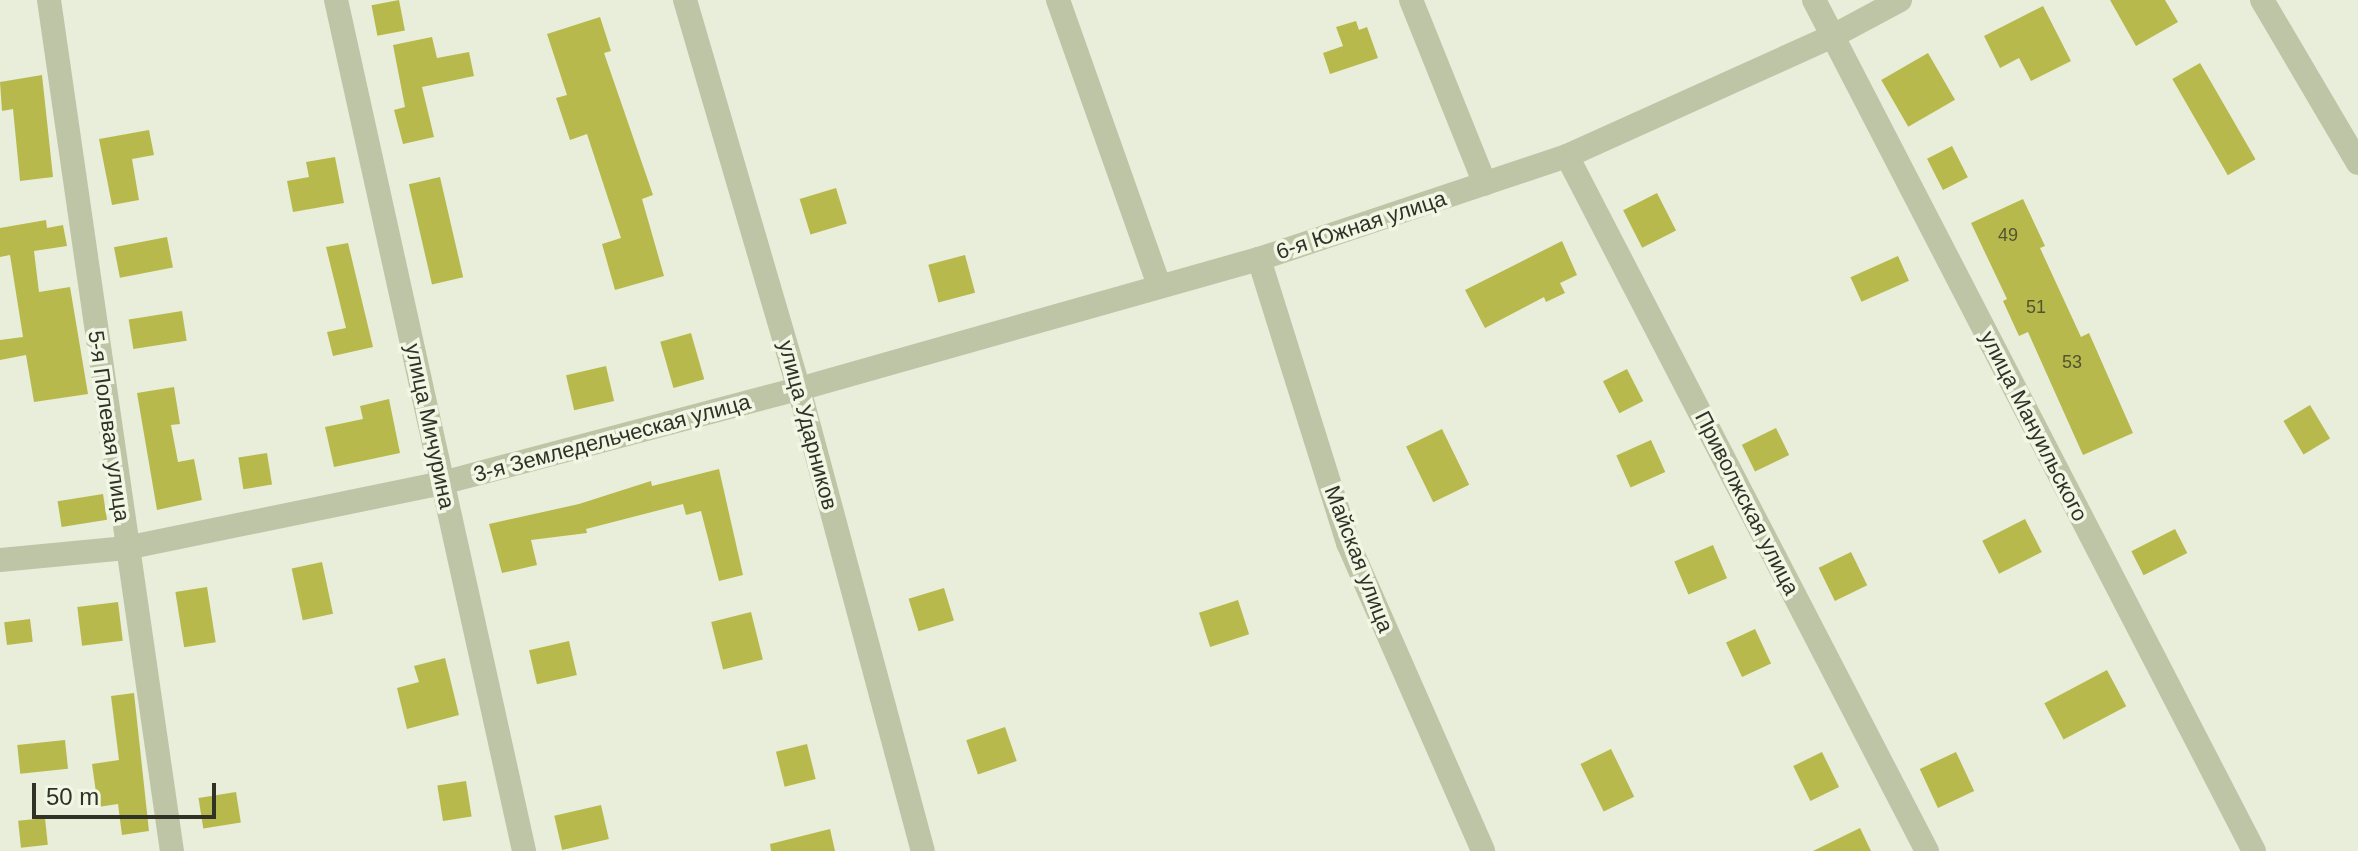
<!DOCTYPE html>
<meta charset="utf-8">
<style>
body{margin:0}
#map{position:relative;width:2358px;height:851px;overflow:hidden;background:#e8eed9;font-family:Arial,sans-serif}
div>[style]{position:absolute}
.building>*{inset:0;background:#b8b94c;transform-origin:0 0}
.street>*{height:24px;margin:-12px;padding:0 12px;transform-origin:12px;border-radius:12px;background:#bec5a7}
span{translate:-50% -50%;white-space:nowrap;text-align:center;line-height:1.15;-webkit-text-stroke:7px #f1f7e5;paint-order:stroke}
.number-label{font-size:18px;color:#535430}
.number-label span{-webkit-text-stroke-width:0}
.street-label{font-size:22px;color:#313226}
.scale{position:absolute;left:32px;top:783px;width:184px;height:36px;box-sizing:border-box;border:4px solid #313226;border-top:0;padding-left:10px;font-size:24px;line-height:28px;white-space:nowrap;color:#313226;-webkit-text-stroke:6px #f1f7e5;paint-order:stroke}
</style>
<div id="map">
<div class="building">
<i style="left:399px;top:0;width:31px;height:28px;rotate:79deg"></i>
<i style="clip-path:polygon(2110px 0,2165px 0,2178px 22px,2136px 46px)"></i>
<i style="clip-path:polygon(2043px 6px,2071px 61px,2031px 81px,2019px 58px,2000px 68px,1984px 36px)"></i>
<i style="clip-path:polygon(600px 17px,611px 51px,604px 53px,653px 195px,642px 199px,664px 276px,615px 290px,602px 244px,621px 238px,587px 134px,570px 140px,556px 98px,567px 95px,547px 34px)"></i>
<i style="clip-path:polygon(1356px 21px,1359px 30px,1367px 27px,1378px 58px,1330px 74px,1323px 53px,1343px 46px,1336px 27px)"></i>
<i style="clip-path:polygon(432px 37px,437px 58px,469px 52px,474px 76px,422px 87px,434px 137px,403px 144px,394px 110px,405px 107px,393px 45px)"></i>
<i style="left:1928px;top:53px;width:54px;height:54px;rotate:60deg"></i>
<i style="left:2200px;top:63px;width:111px;height:32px;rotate:60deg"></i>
<i style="clip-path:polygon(42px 75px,53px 177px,20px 181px,13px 109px,2px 111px,0 82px)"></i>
<i style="clip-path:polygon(149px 130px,154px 155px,132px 159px,139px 200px,112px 205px,99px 139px)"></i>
<i style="left:1952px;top:146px;width:35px;height:28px;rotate:63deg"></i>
<i style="clip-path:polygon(335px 157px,344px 203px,293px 212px,287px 181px,309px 177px,306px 162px)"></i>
<i style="left:440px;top:177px;width:103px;height:32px;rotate:77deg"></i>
<i style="left:836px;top:188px;width:37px;height:38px;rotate:73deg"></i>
<i style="left:1657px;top:193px;width:42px;height:38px;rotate:63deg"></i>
<i style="clip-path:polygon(2023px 199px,2045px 246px,2040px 248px,2081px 337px,2089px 333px,2133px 433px,2083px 455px,2028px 332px,2019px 336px,2003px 301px,2007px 299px,1971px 223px)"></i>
<i style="clip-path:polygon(46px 220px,47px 228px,63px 225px,67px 246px,34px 251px,39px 292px,70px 287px,88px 394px,34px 402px,26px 355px,0 360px,0 340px,23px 337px,10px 255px,0 257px,0 228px)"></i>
<i style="left:167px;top:237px;width:31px;height:54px;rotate:79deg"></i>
<i style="clip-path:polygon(1562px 241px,1577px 275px,1560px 283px,1565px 293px,1546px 302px,1544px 297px,1485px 328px,1465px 290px)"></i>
<i style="clip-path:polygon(348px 243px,373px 347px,333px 356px,327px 332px,346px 328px,326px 247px)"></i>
<i style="left:965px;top:255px;width:39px;height:38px;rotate:75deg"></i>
<i style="left:1898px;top:256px;width:27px;height:52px;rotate:66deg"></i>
<i style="left:182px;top:311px;width:30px;height:54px;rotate:81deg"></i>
<i style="left:691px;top:333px;width:48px;height:32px;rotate:74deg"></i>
<i style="left:606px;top:366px;width:36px;height:41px;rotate:77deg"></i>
<i style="left:1627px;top:369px;width:36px;height:27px;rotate:63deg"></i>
<i style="clip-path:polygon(174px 387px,180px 424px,171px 425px,178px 462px,194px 459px,202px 500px,157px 510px,137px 393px)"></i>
<i style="clip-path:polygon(389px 399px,400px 453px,334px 467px,325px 427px,363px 419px,360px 406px)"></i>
<i style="left:2310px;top:405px;width:39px;height:31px;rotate:59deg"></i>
<i style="left:1776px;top:428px;width:30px;height:38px;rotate:64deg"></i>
<i style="left:1442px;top:429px;width:62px;height:40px;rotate:64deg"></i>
<i style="left:1651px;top:440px;width:35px;height:38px;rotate:66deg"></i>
<i style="left:267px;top:453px;width:32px;height:29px;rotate:81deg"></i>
<i style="clip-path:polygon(719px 469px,743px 575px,719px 581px,701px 511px,686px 515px,683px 504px,586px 529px,587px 533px,531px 540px,537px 565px,502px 573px,489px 524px,579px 504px,651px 481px,652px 486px)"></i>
<i style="left:103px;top:494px;width:26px;height:46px;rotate:81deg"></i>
<i style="left:2025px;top:519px;width:37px;height:48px;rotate:63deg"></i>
<i style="left:2175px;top:529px;width:27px;height:49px;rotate:63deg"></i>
<i style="left:1713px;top:545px;width:36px;height:42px;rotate:67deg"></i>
<i style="left:1851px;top:552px;width:37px;height:36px;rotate:64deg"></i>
<i style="left:322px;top:562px;width:53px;height:31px;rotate:78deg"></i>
<i style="left:207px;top:587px;width:56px;height:32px;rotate:81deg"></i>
<i style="left:944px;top:588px;width:34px;height:37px;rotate:73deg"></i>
<i style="left:1238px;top:600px;width:36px;height:41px;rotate:72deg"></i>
<i style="left:118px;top:602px;width:39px;height:41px;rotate:83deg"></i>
<i style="left:751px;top:612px;width:49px;height:41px;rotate:76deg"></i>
<i style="left:30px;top:619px;width:23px;height:26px;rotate:83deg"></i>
<i style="left:1755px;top:629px;width:38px;height:32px;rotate:65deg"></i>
<i style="left:569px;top:641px;width:35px;height:41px;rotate:77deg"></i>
<i style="clip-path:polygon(445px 658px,459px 715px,407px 729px,397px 688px,419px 682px,414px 666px)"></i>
<i style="left:2107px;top:670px;width:41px;height:71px;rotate:62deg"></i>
<i style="clip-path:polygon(134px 693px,149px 831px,122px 835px,118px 804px,98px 807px,92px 764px,119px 760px,111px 696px)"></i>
<i style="left:1005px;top:727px;width:36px;height:41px;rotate:71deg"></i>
<i style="left:65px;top:740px;width:29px;height:48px;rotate:84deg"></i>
<i style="left:807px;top:744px;width:36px;height:32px;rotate:76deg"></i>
<i style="left:1611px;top:749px;width:53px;height:34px;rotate:64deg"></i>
<i style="left:1822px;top:752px;width:39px;height:32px;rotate:64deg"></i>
<i style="left:1956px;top:752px;width:43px;height:40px;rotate:65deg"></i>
<i style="left:466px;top:781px;width:36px;height:29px;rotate:81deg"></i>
<i style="left:236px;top:792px;width:31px;height:38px;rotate:81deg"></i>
<i style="left:601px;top:805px;width:35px;height:48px;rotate:77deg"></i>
<i style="left:45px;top:818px;width:27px;height:27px;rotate:84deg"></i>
<i style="clip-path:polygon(1860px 828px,1871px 851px,1813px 851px)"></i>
<i style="clip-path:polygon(830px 829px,835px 851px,771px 851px,770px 844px)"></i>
</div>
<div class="street">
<i style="left:49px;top:0;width:860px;rotate:81.78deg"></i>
<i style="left:336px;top:0;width:872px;rotate:77.54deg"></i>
<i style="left:685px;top:0;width:405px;rotate:73.7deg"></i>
<i style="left:799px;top:389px;width:478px;rotate:75deg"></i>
<i style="left:1058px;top:0;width:302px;rotate:70.5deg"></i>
<i style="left:1411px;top:0;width:198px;rotate:68.1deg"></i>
<i style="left:1814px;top:0;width:958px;rotate:62.66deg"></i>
<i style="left:2262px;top:0;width:189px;rotate:59.5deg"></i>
<i style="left:1567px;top:156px;width:783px;rotate:62.62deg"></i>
<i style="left:1259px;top:259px;width:298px;rotate:72.6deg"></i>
<i style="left:1348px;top:543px;width:336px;rotate:66.3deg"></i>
<i style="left:0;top:560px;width:127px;rotate:-5.4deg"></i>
<i style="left:126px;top:548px;width:323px;rotate:-11.6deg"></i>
<i style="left:442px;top:483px;width:369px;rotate:-14.8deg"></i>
<i style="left:799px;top:389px;width:478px;rotate:-15.8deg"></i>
<i style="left:1259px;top:259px;width:325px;rotate:-18.5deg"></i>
<i style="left:1567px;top:156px;width:292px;rotate:-24.3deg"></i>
<i style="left:1833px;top:36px;width:76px;rotate:-28.2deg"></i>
</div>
<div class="number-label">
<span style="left:2008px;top:235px">49</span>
<span style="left:2036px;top:307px">51</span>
<span style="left:2072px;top:362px">53</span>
</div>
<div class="street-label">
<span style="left:1361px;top:225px;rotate:-18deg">6-я Южная улица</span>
<span style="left:808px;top:425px;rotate:75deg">улица Ударников</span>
<span style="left:109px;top:426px;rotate:82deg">5-я Полевая улица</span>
<span style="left:430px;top:426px;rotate:78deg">улица Мичурина</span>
<span style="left:2034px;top:426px;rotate:63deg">улица Мануильского</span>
<span style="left:612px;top:438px;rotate:-15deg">3-я Земледельческая улица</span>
<span style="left:1747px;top:503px;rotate:63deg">Приволжская улица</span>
<span style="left:1359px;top:559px;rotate:69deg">Майская улица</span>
</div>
<div class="scale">50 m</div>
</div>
